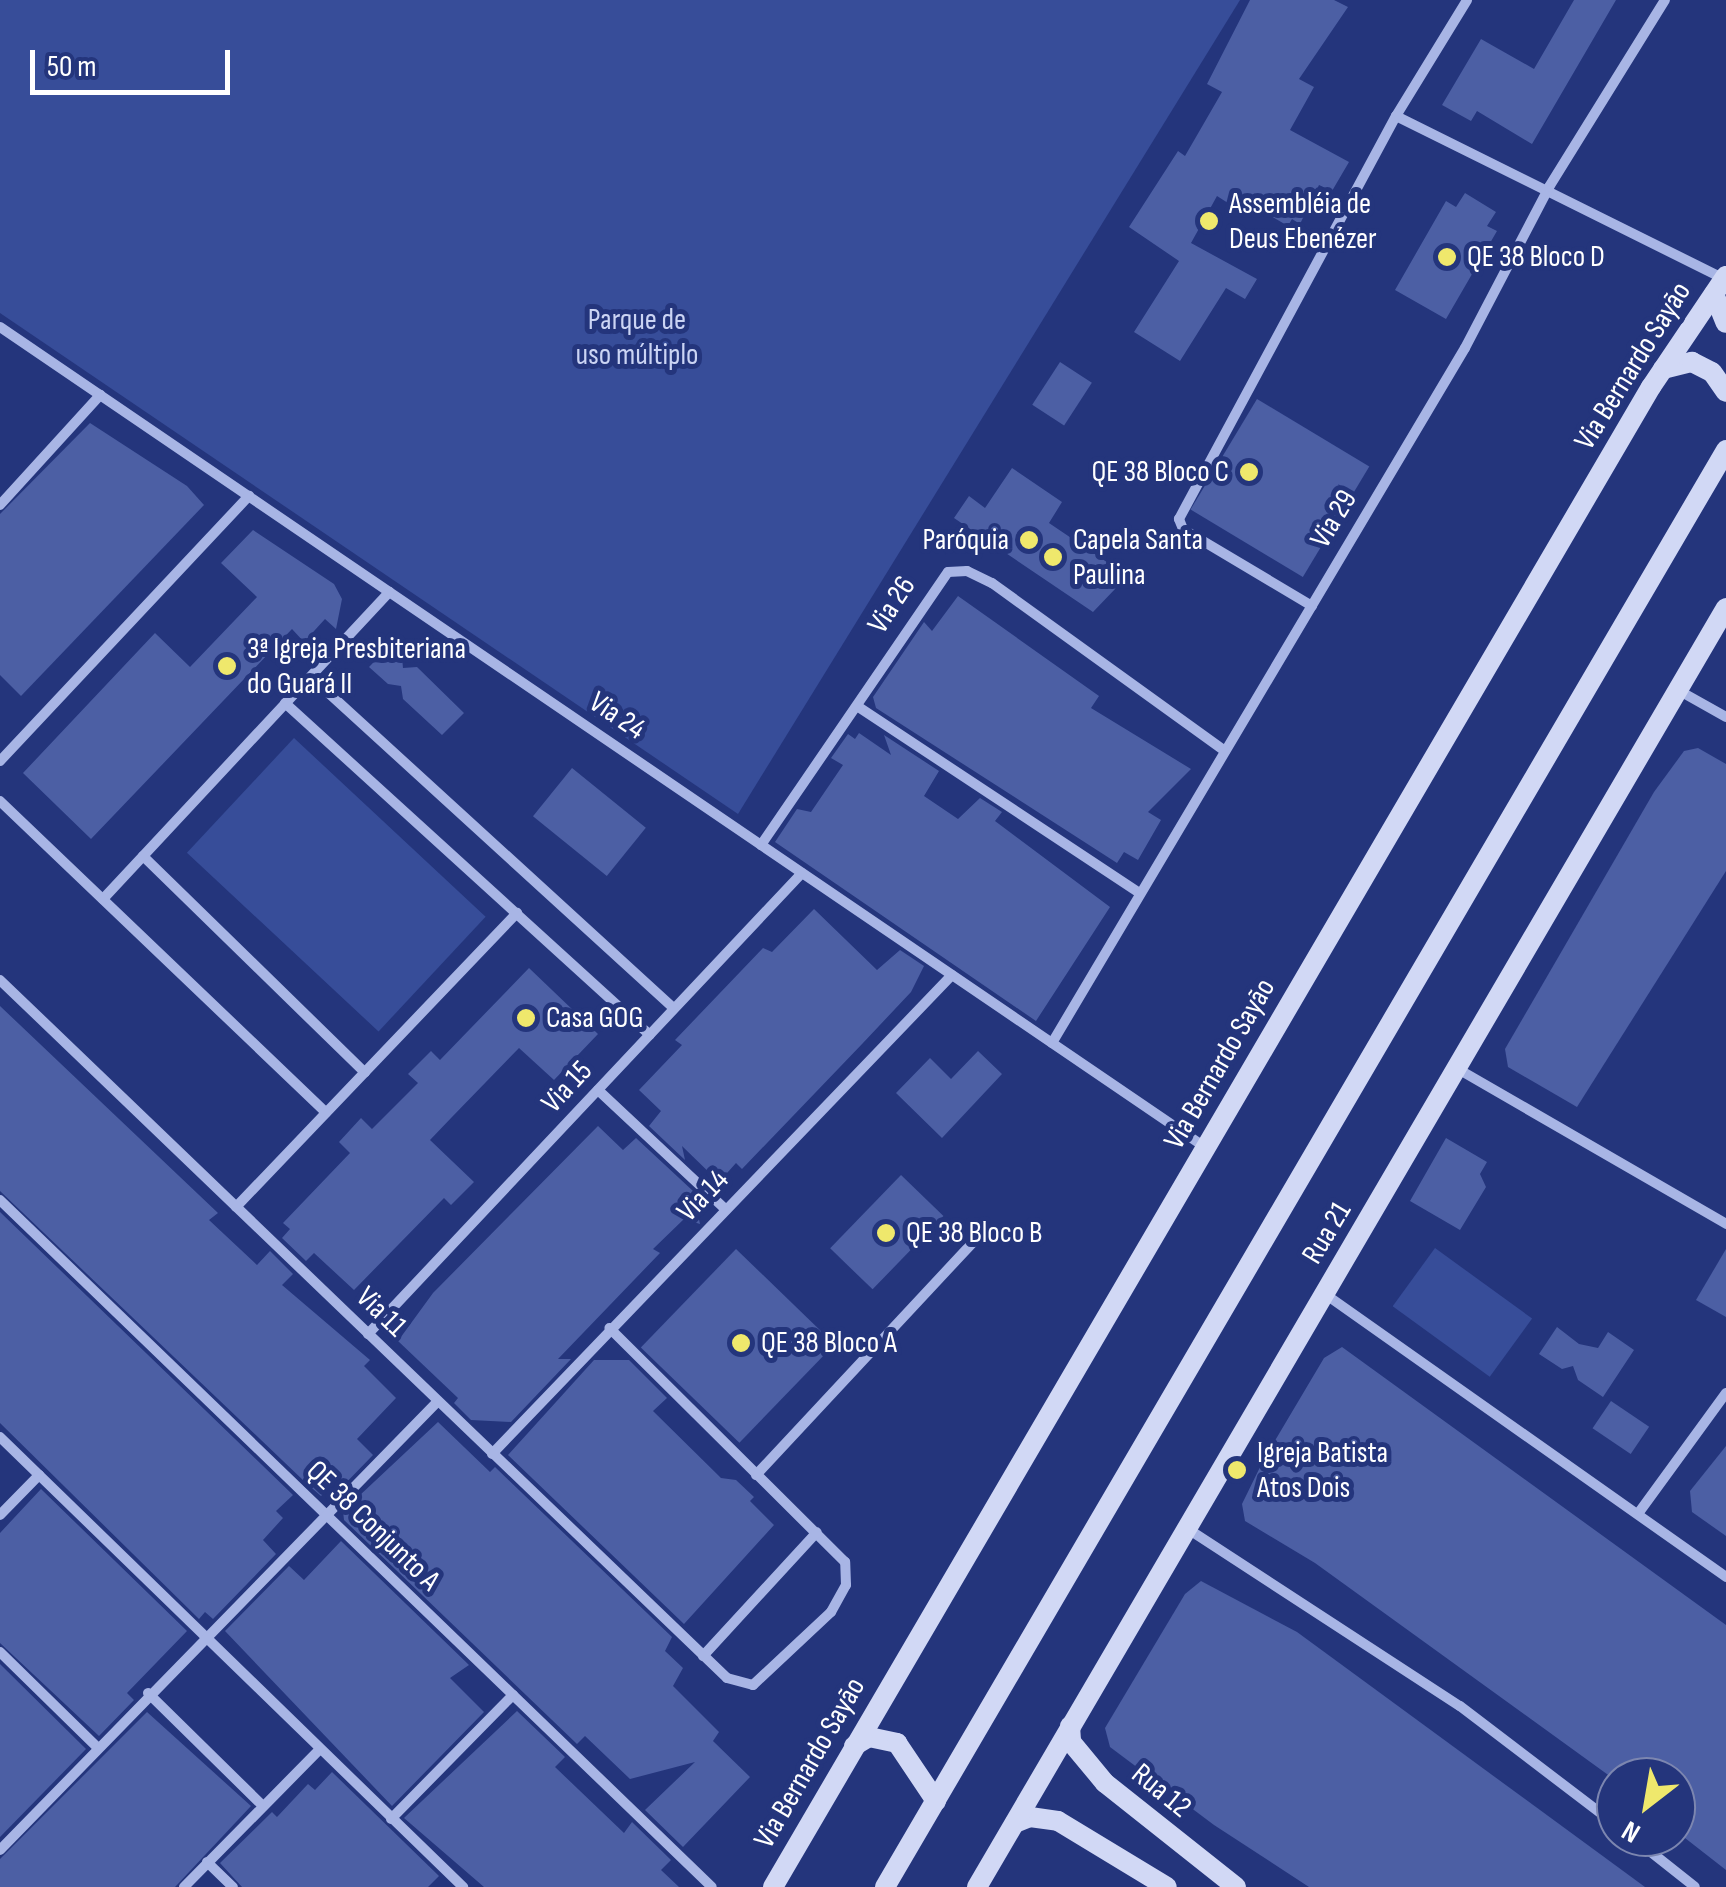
<!DOCTYPE html>
<meta charset="utf-8">
<style>
body{margin:0}
#map{position:relative;width:1726px;height:1887px;overflow:hidden;background:#24357c;font-family:"Sofia Sans Condensed",sans-serif}
div>[style]{position:absolute}
.green>*{inset:0;background:#374d99;transform-origin:0 0}
.building>*{inset:0;background:#4c5fa4;transform-origin:0 0}
.street>*{height:10px;margin:-5px;padding:0 5px;transform-origin:5px;border-radius:5px;background:#a8b5e5}
.secondary>*{height:20px;margin:-10px;padding:0 10px;transform-origin:10px;border-radius:10px;background:#d1d8f5}
.dots>*{width:28px;height:28px;translate:-50% -50%;box-sizing:border-box;border:5px solid #24357c;border-radius:50%}
span{translate:-50% -50%;white-space:nowrap;text-align:center;line-height:1.15;-webkit-text-stroke:10px #24357c;paint-order:stroke}
.poi-label{font-size:30px;color:#fff}
.left{translate:0 -50%;text-align:left}
.right{translate:-100% -50%;text-align:right}
.park-label{font-size:30px;color:#cbd4f4}
.street-label{font-size:30px;color:#fff}
.north{position:absolute;left:1596px;top:1757px;width:100px;height:100px;box-sizing:border-box;background:#24357c;border:2px solid #7c86b0;border-radius:50%;rotate:211deg;font-size:28px;font-weight:700;line-height:40px;text-align:center;color:#fff}
.north::after{content:'';display:block;margin:auto;width:35px;height:45px;background:#efe86c;clip-path:polygon(50% 0,100% 100%,50% 72%,0 100%)}
.scale{position:absolute;left:30px;top:50px;width:200px;height:45px;box-sizing:border-box;border:5px solid #fff;border-top:0;padding-left:12px;font-size:30px;line-height:35px;white-space:nowrap;color:#fff;-webkit-text-stroke:8px #24357c;paint-order:stroke}
</style>
<div id="map">
<div class="green">
<i style="clip-path:polygon(0 0,1240px 0,738px 814px,0 313px)"></i>
<i style="left:294px;top:738px;width:262px;height:157px;rotate:43deg"></i>
<i style="left:1435px;top:1248px;width:120px;height:72px;rotate:36deg"></i>
</div>
<div class="building">
<i style="clip-path:polygon(1250px 0,1334px 0,1348px 7px,1299px 79px,1314px 87px,1290px 130px,1349px 162px,1332px 191px,1319px 185px,1300px 224px,1292px 219px,1288px 226px,1233px 194px,1228px 203px,1217px 196px,1191px 243px,1257px 279px,1245px 299px,1226px 288px,1180px 361px,1134px 332px,1179px 261px,1129px 227px,1178px 151px,1185px 156px,1222px 92px,1207px 84px)"></i>
<i style="clip-path:polygon(1574px 0,1616px 0,1532px 144px,1477px 111px,1471px 121px,1442px 105px,1481px 39px,1534px 69px)"></i>
<i style="clip-path:polygon(1465px 193px,1496px 212px,1487px 226px,1497px 231px,1446px 319px,1395px 290px,1446px 201px,1456px 207px)"></i>
<i style="left:1060px;top:362px;width:38px;height:51px;rotate:33deg"></i>
<i style="left:1257px;top:399px;width:131px;height:129px;rotate:31deg"></i>
<i style="clip-path:polygon(90px 423px,187px 486px,204px 505px,21px 696px,0 675px,0 514px)"></i>
<i style="clip-path:polygon(1012px 468px,1062px 502px,1049px 523px,1120px 571px,1116px 588px,1093px 612px,954px 518px,969px 496px,985px 508px)"></i>
<i style="clip-path:polygon(253px 530px,334px 584px,342px 599px,336px 629px,325px 619px,304px 642px,292px 629px,91px 839px,23px 773px,155px 633px,190px 667px,257px 597px,221px 563px)"></i>
<i style="clip-path:polygon(958px 596px,1099px 696px,1091px 708px,1191px 769px,1148px 812px,1161px 820px,1138px 860px,1124px 852px,1117px 863px,876px 708px,873px 697px,924px 622px,932px 631px)"></i>
<i style="clip-path:polygon(400px 635px,403px 668px,417px 667px,464px 713px,442px 735px,403px 699px,401px 686px,388px 684px,369px 667px)"></i>
<i style="clip-path:polygon(859px 733px,891px 755px,884px 735px,939px 771px,924px 796px,958px 819px,980px 798px,1002px 812px,995px 821px,1110px 907px,1036px 1021px,775px 842px,797px 809px,811px 812px,843px 765px,831px 758px,848px 734px,855px 739px)"></i>
<i style="clip-path:polygon(1698px 748px,1726px 764px,1726px 871px,1577px 1107px,1508px 1067px,1505px 1049px,1654px 792px,1684px 751px)"></i>
<i style="left:572px;top:768px;width:95px;height:62px;rotate:39deg"></i>
<i style="clip-path:polygon(814px 909px,877px 970px,900px 950px,924px 966px,911px 992px,863px 1043px,742px 1169px,736px 1163px,719px 1182px,682px 1146px,685px 1160px,649px 1126px,661px 1111px,639px 1090px,682px 1045px,675px 1040px,763px 948px,772px 952px)"></i>
<i style="clip-path:polygon(529px 968px,598px 1034px,554px 1080px,519px 1048px,452px 1117px,430px 1140px,474px 1182px,451px 1205px,444px 1198px,354px 1290px,314px 1253px,306px 1261px,282px 1238px,290px 1229px,283px 1223px,350px 1153px,339px 1142px,361px 1118px,372px 1129px,418px 1083px,408px 1074px,431px 1051px,440px 1060px)"></i>
<i style="clip-path:polygon(0 1006px,218px 1213px,209px 1220px,257px 1265px,270px 1251px,293px 1274px,282px 1285px,370px 1360px,364px 1366px,396px 1398px,357px 1439px,373px 1455px,339px 1490px,338px 1479px,321px 1496px,305px 1482px,0 1191px)"></i>
<i style="clip-path:polygon(978px 1051px,1002px 1074px,942px 1138px,896px 1093px,930px 1058px,951px 1079px)"></i>
<i style="clip-path:polygon(598px 1126px,623px 1150px,636px 1138px,693px 1191px,700px 1224px,684px 1219px,653px 1249px,660px 1253px,558px 1359px,571px 1359px,511px 1422px,471px 1420px,454px 1403px,458px 1398px,398px 1341px,433px 1293px)"></i>
<i style="clip-path:polygon(1446px 1138px,1487px 1162px,1480px 1174px,1486px 1187px,1460px 1230px,1410px 1201px)"></i>
<i style="left:901px;top:1175px;width:59px;height:102px;rotate:44deg"></i>
<i style="clip-path:polygon(0 1212px,293px 1495px,276px 1511px,283px 1518px,263px 1540px,276px 1554px,213px 1619px,205px 1612px,199px 1619px,0 1423px)"></i>
<i style="left:736px;top:1249px;width:137px;height:137px;rotate:44deg"></i>
<i style="clip-path:polygon(1726px 1249px,1726px 1317px,1696px 1300px)"></i>
<i style="clip-path:polygon(1557px 1327px,1579px 1344px,1598px 1348px,1608px 1332px,1634px 1350px,1603px 1397px,1578px 1380px,1573px 1366px,1562px 1369px,1539px 1354px)"></i>
<i style="clip-path:polygon(1342px 1347px,1726px 1625px,1726px 1870px,1676px 1831px,1676px 1777px,1611px 1777px,1315px 1563px,1245px 1521px,1242px 1504px,1264px 1459px,1324px 1358px)"></i>
<i style="clip-path:polygon(594px 1360px,629px 1360px,667px 1398px,653px 1411px,721px 1478px,736px 1480px,754px 1497px,750px 1501px,774px 1525px,684px 1624px,508px 1455px)"></i>
<i style="left:1611px;top:1401px;width:46px;height:33px;rotate:34deg"></i>
<i style="clip-path:polygon(438px 1422px,490px 1472px,495px 1467px,672px 1637px,665px 1651px,683px 1668px,673px 1686px,719px 1732px,713px 1741px,750px 1777px,683px 1847px,645px 1810px,695px 1762px,630px 1779px,585px 1736px,577px 1744px,344px 1520px,343px 1511px)"></i>
<i style="clip-path:polygon(1726px 1446px,1726px 1536px,1692px 1512px,1690px 1491px)"></i>
<i style="clip-path:polygon(41px 1489px,187px 1631px,127px 1693px,134px 1700px,99px 1736px,0 1643px,0 1533px)"></i>
<i style="clip-path:polygon(341px 1541px,469px 1665px,450px 1678px,484px 1712px,392px 1806px,225px 1631px,289px 1566px,304px 1580px)"></i>
<i style="clip-path:polygon(1201px 1581px,1297px 1632px,1645px 1887px,1309px 1887px,1214px 1825px,1110px 1747px,1105px 1728px,1185px 1594px)"></i>
<i style="clip-path:polygon(0 1664px,86px 1749px,0 1837px)"></i>
<i style="clip-path:polygon(517px 1711px,565px 1757px,555px 1767px,624px 1833px,632px 1822px,671px 1860px,661px 1870px,679px 1887px,484px 1887px,404px 1818px)"></i>
<i style="clip-path:polygon(147px 1712px,251px 1806px,175px 1887px,0 1887px,0 1859px)"></i>
<i style="clip-path:polygon(332px 1772px,439px 1876px,428px 1887px,242px 1887px,220px 1863px,272px 1812px,277px 1817px,308px 1784px,315px 1790px)"></i>
</div>
<div class="street">
<i style="left:1396px;top:116px;width:366px;rotate:26.4deg"></i>
<i style="left:0;top:327px;width:1458px;rotate:34.24deg"></i>
<i style="left:0;top:505px;width:149px;rotate:-47.7deg"></i>
<i style="left:1312px;top:606px;width:150px;rotate:-149.2deg"></i>
<i style="left:1183px;top:529px;width:11px;rotate:-112deg"></i>
<i style="left:1179px;top:519px;width:458px;rotate:-61.7deg"></i>
<i style="left:1396px;top:116px;width:136px;rotate:-58.5deg"></i>
<i style="left:311px;top:677px;width:491px;rotate:42.4deg"></i>
<i style="left:1678px;top:690px;width:55px;rotate:29.4deg"></i>
<i style="left:285px;top:703px;width:493px;rotate:42.3deg"></i>
<i style="left:857px;top:706px;width:339px;rotate:33.5deg"></i>
<i style="left:0;top:761px;width:364px;rotate:-46.8deg"></i>
<i style="left:0;top:801px;width:451px;rotate:43.7deg"></i>
<i style="left:761px;top:845px;width:331px;rotate:-55.6deg"></i>
<i style="left:948px;top:572px;width:19px;rotate:-3deg"></i>
<i style="left:967px;top:571px;width:28px;rotate:26deg"></i>
<i style="left:992px;top:583px;width:287px;rotate:35.8deg"></i>
<i style="left:143px;top:856px;width:310px;rotate:44.3deg"></i>
<i style="left:103px;top:899px;width:420px;rotate:-47deg"></i>
<i style="left:0;top:980px;width:1008px;rotate:43.83deg"></i>
<i style="left:727px;top:1678px;width:27px;rotate:15deg"></i>
<i style="left:753px;top:1685px;width:107px;rotate:-43.1deg"></i>
<i style="left:831px;top:1612px;width:31px;rotate:-61deg"></i>
<i style="left:846px;top:1585px;width:23px;rotate:-92deg"></i>
<i style="left:845px;top:1562px;width:332px;rotate:-135.2deg"></i>
<i style="left:1052px;top:1043px;width:808px;rotate:-59.28deg"></i>
<i style="left:1465px;top:348px;width:182px;rotate:-62.4deg"></i>
<i style="left:1549px;top:187px;width:220px;rotate:-58.2deg"></i>
<i style="left:1458px;top:1069px;width:310px;rotate:30deg"></i>
<i style="left:598px;top:1090px;width:174px;rotate:43.1deg"></i>
<i style="left:0;top:1200px;width:989px;rotate:43.98deg"></i>
<i style="left:236px;top:1207px;width:407px;rotate:-46.3deg"></i>
<i style="left:1325px;top:1294px;width:491px;rotate:35.2deg"></i>
<i style="left:368px;top:1334px;width:633px;rotate:-46.73deg"></i>
<i style="left:0;top:1437px;width:646px;rotate:44.18deg"></i>
<i style="left:492px;top:1454px;width:664px;rotate:-46.16deg"></i>
<i style="left:756px;top:1475px;width:320px;rotate:-47deg"></i>
<i style="left:1640px;top:1511px;width:146px;rotate:-53.9deg"></i>
<i style="left:0;top:1515px;width:56px;rotate:-45.7deg"></i>
<i style="left:1185px;top:1527px;width:328px;rotate:33.1deg"></i>
<i style="left:1460px;top:1706px;width:196px;rotate:37.3deg"></i>
<i style="left:0;top:1652px;width:137px;rotate:44.4deg"></i>
<i style="left:703px;top:1656px;width:168px;rotate:-47.4deg"></i>
<i style="left:148px;top:1693px;width:157px;rotate:44.5deg"></i>
<i style="left:391px;top:1819px;width:174px;rotate:-45.5deg"></i>
<i style="left:1632px;top:1837px;width:80px;rotate:38.4deg"></i>
<i style="left:0;top:1850px;width:626px;rotate:-45.71deg"></i>
<i style="left:207px;top:1862px;width:36px;rotate:44deg"></i>
<i style="left:184px;top:1887px;width:192px;rotate:-45.4deg"></i>
</div>
<div class="secondary">
<i style="left:1714px;top:294px;width:31px;rotate:68deg"></i>
<i style="left:1663px;top:369px;width:30px;rotate:-14deg"></i>
<i style="left:1692px;top:362px;width:22px;rotate:27deg"></i>
<i style="left:1712px;top:372px;width:24px;rotate:55deg"></i>
<i style="left:1070px;top:1726px;width:16px;rotate:86deg"></i>
<i style="left:1071px;top:1742px;width:53px;rotate:50.3deg"></i>
<i style="left:1105px;top:1783px;width:167px;rotate:38.4deg"></i>
<i style="left:854px;top:1746px;width:17px;rotate:-31deg"></i>
<i style="left:869px;top:1737px;width:29px;rotate:12deg"></i>
<i style="left:897px;top:1743px;width:70px;rotate:56.1deg"></i>
<i style="left:1015px;top:1823px;width:16px;rotate:-22deg"></i>
<i style="left:1030px;top:1817px;width:28px;rotate:8deg"></i>
<i style="left:1058px;top:1821px;width:127px;rotate:31.2deg"></i>
<i style="left:773px;top:1887px;width:1738px;rotate:-59.66deg"></i>
<i style="left:1651px;top:387px;width:134px;rotate:-56deg"></i>
<i style="left:885px;top:1887px;width:1665px;rotate:-59.66deg"></i>
<i style="left:977px;top:1887px;width:1482px;rotate:-59.65deg"></i>
</div>
<div class="dots">
<i style="left:1209px;top:221px;background:#efe86c"></i>
<i style="left:1447px;top:257px;background:#efe86c"></i>
<i style="left:1249px;top:472px;background:#efe86c"></i>
<i style="left:1029px;top:540px;background:#efe86c"></i>
<i style="left:1053px;top:557px;background:#efe86c"></i>
<i style="left:227px;top:666px;background:#efe86c"></i>
<i style="left:526px;top:1018px;background:#efe86c"></i>
<i style="left:886px;top:1233px;background:#efe86c"></i>
<i style="left:741px;top:1343px;background:#efe86c"></i>
<i style="left:1237px;top:1470px;background:#efe86c"></i>
</div>
<div class="poi-label">
<span class="left" style="left:1229px;top:221px">Assembléia de<br>Deus Ebenézer</span>
<span class="left" style="left:1467px;top:257px">QE 38 Bloco D</span>
<span class="right" style="left:1229px;top:472px">QE 38 Bloco C</span>
<span class="right" style="left:1009px;top:540px">Paróquia</span>
<span class="left" style="left:1073px;top:557px">Capela Santa<br>Paulina</span>
<span class="left" style="left:247px;top:666px">3ª Igreja Presbiteriana<br>do Guará II</span>
<span class="left" style="left:546px;top:1018px">Casa GOG</span>
<span class="left" style="left:906px;top:1233px">QE 38 Bloco B</span>
<span class="left" style="left:761px;top:1343px">QE 38 Bloco A</span>
<span class="left" style="left:1257px;top:1470px">Igreja Batista<br>Atos Dois</span>
</div>
<div class="park-label">
<span style="left:637px;top:337px">Parque de<br>uso múltiplo</span>
</div>
<div class="street-label">
<span style="left:1633px;top:366px;rotate:-58deg">Via Bernardo Sayão</span>
<span style="left:1334px;top:519px;rotate:-59deg">Via 29</span>
<span style="left:892px;top:605px;rotate:-57deg">Via 26</span>
<span style="left:617px;top:716px;rotate:34deg">Via 24</span>
<span style="left:1220px;top:1064px;rotate:-60deg">Via Bernardo Sayão</span>
<span style="left:567px;top:1087px;rotate:-47deg">Via 15</span>
<span style="left:703px;top:1196px;rotate:-46deg">Via 14</span>
<span style="left:1327px;top:1233px;rotate:-59deg">Rua 21</span>
<span style="left:381px;top:1312px;rotate:44deg">Via 11</span>
<span style="left:373px;top:1526px;rotate:44deg">QE 38 Conjunto A</span>
<span style="left:810px;top:1763px;rotate:-60deg">Via Bernardo Sayão</span>
<span style="left:1161px;top:1791px;rotate:39deg">Rua 12</span>
</div>
<div class="north">N</div>
<div class="scale">50 m</div>
</div>
